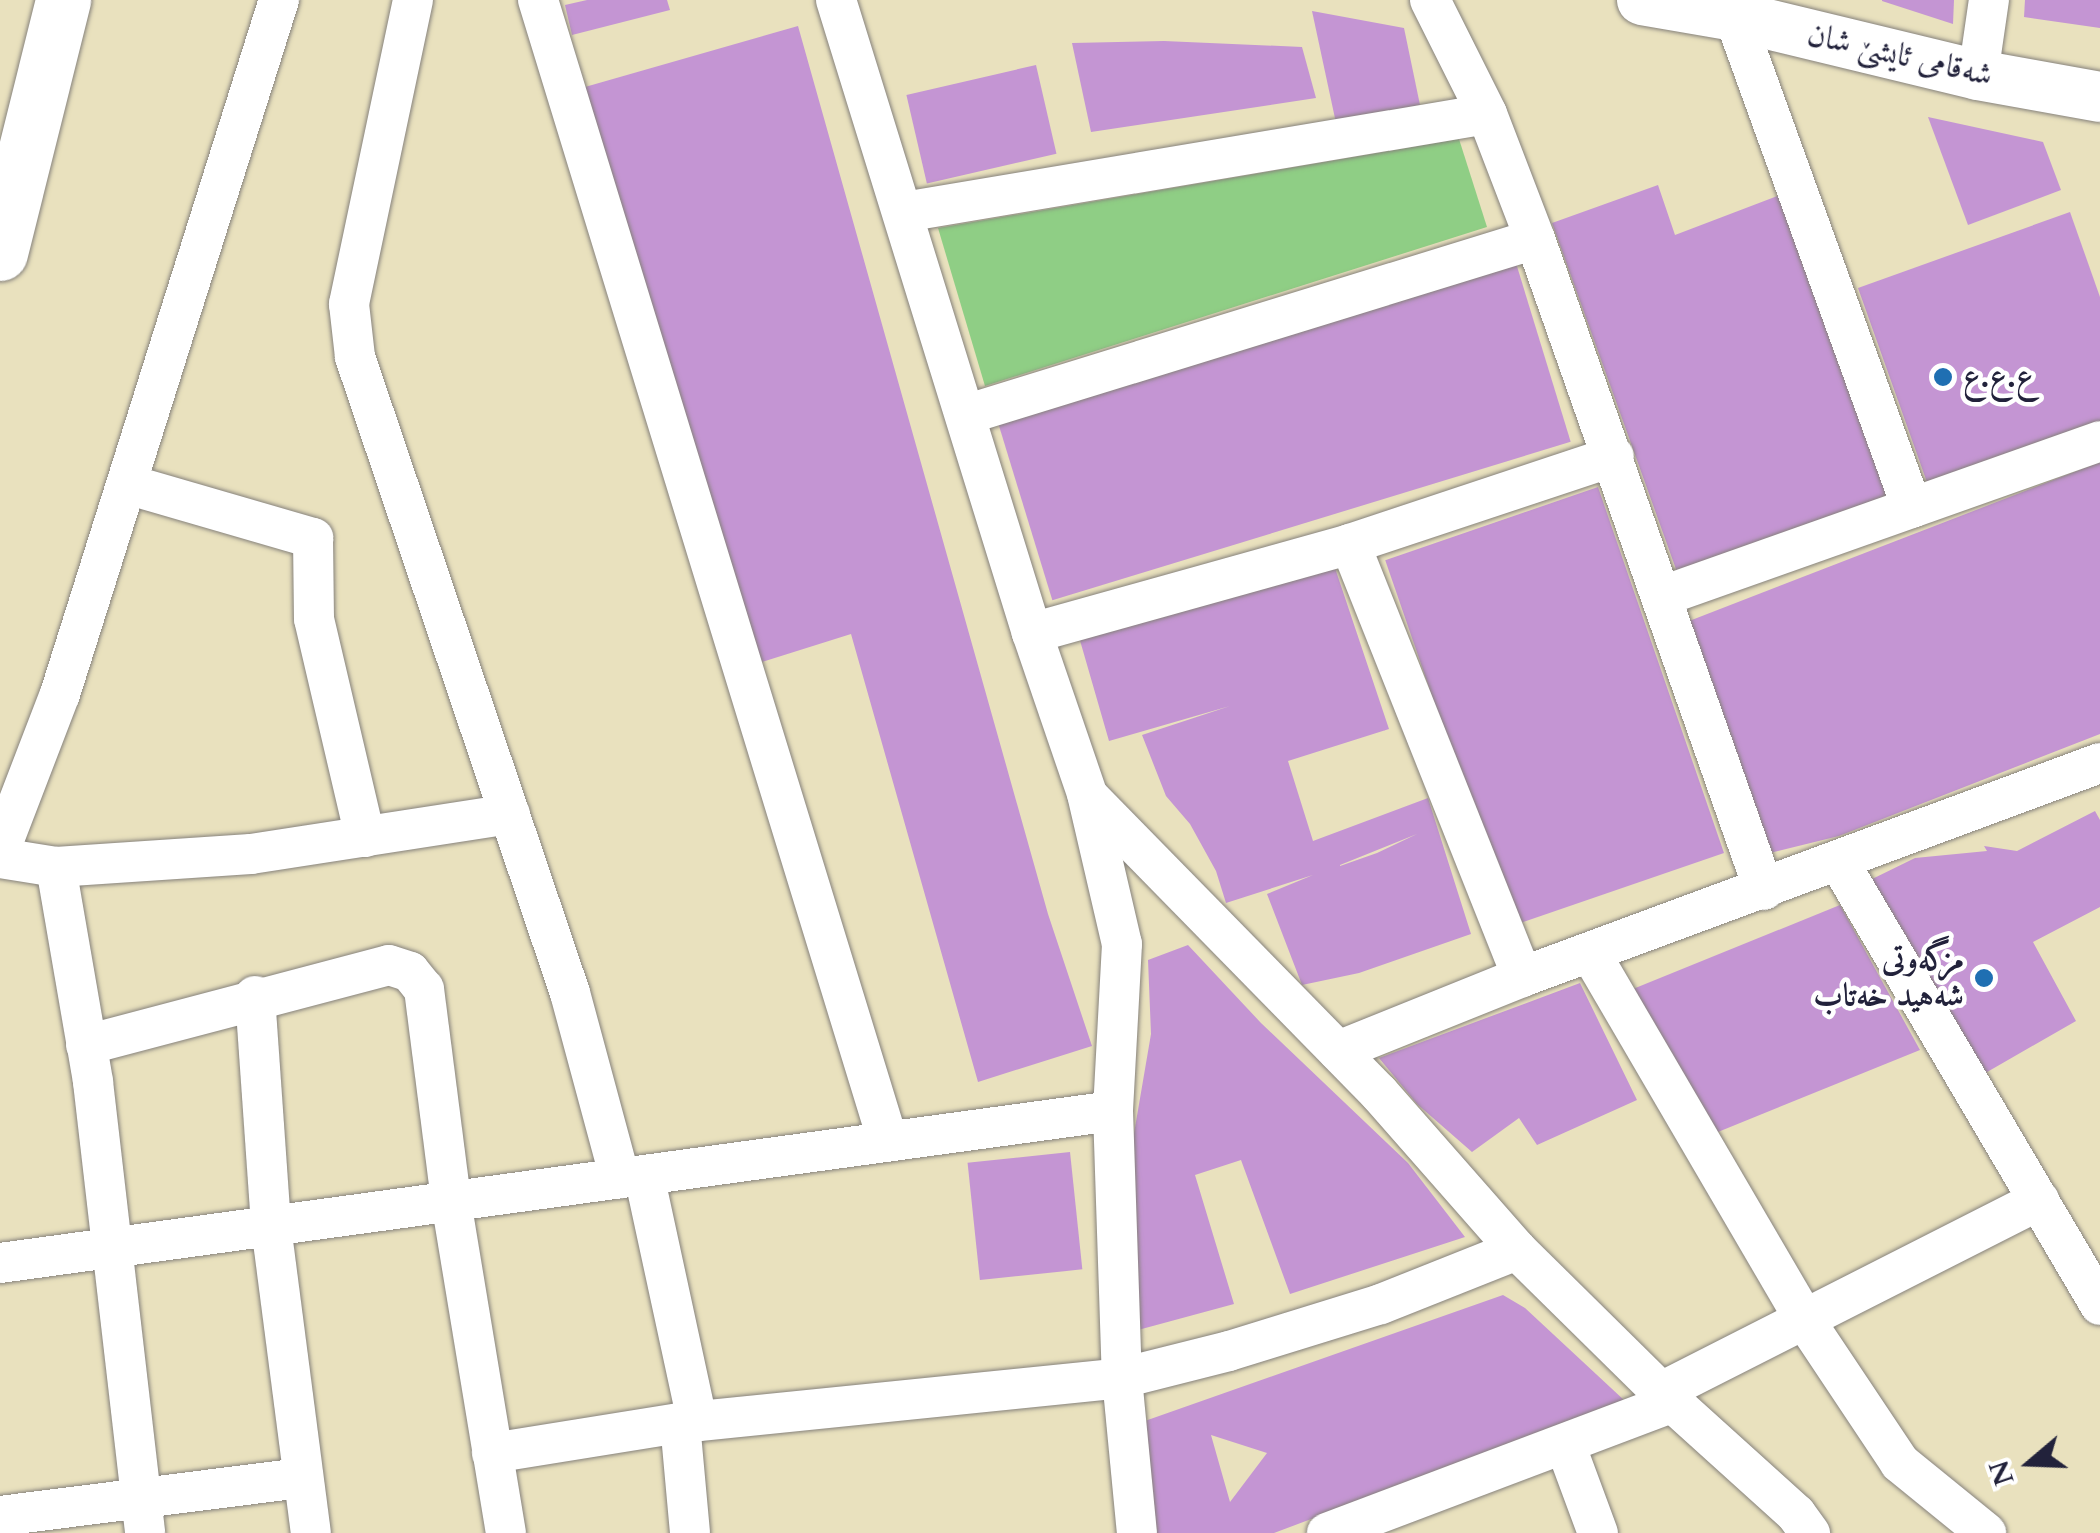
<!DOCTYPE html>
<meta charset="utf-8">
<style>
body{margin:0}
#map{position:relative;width:2100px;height:1533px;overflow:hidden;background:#e9e1be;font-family:Cardo,Amiri,serif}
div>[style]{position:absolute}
.green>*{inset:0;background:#8fce85}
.building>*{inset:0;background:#c495d3;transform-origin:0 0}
.roads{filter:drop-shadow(0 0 2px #86827c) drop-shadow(0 0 2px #86827c)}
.minor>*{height:40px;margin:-20px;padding:0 20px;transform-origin:20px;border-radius:20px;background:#fff}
.tertiary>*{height:50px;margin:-25px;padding:0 25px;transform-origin:25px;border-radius:25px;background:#fff}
.secondary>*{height:55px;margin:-27.5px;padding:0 27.5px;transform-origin:27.5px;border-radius:27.5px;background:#fff}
.dots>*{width:28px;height:28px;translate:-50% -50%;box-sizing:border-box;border:5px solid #fff;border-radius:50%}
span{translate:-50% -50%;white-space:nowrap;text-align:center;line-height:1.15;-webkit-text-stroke:9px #fff;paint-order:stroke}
.street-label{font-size:32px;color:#22223b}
.poi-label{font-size:32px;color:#22223b;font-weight:700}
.left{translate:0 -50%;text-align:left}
.right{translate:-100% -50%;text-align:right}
.north{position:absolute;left:1980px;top:1413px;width:100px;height:100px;-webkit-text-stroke:8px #fff;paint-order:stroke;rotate:251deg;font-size:28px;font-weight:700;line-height:40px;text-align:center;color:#22223b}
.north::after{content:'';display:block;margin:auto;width:35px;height:45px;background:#22223b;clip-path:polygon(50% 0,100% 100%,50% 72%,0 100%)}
</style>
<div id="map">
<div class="green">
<i style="clip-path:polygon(1459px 139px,1487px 227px,985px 386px,938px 228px)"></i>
</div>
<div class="building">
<i style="clip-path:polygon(587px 0,667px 0,670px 10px,572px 35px,565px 5px)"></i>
<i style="clip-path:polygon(1954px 0,1953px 24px,1882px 1px,1882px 0)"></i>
<i style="clip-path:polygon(2025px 0,2100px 0,2100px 28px,2024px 17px)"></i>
<i style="clip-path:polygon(1312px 11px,1404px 28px,1420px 105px,1336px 123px)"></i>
<i style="clip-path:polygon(798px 26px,1048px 914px,1092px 1046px,978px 1082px,851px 634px,746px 667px,585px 87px)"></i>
<i style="clip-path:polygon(1164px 41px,1302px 47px,1316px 98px,1091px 132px,1072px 43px)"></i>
<i style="left:1036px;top:65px;width:91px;height:133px;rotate:77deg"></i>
<i style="clip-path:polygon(1928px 117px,2043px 142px,2061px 190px,1968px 225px)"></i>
<i style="clip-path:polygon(1658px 185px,1675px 235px,1780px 195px,1889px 495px,1677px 572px,1552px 223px)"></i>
<i style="clip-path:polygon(2070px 212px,2100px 297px,2100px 426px,1929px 488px,1858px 288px)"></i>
<i style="left:1516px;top:263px;width:187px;height:542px;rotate:73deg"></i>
<i style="clip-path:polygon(2100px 462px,2100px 734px,1839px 836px,1766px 854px,1684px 623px)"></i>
<i style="left:1598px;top:487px;width:387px;height:225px;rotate:71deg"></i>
<i style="clip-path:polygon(evenodd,1332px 559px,1389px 729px,1288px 761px,1313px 841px,1428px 798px,1471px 934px,1359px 973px,1302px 985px,1267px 894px,1313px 875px,1226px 903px,1216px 871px,1190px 824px,1166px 796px,1142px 735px,1230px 706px,1109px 741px,1079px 637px,1332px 559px,1417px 834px,1377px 853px,1340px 866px,1340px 865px,1417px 834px)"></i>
<i style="clip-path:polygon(2095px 811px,2100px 820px,2100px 907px,2033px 942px,2076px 1021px,1975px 1079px,1864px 883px,1915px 858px,1987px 851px,1984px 846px,2017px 851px)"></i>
<i style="clip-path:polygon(1840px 905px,1920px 1050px,1713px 1134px,1628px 991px)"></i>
<i style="clip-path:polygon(1188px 945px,1261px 1023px,1408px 1163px,1465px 1237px,1290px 1294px,1241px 1160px,1195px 1175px,1234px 1304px,1138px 1330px,1131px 1151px,1151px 1034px,1148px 960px)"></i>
<i style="clip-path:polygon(1580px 983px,1637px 1100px,1537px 1145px,1519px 1118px,1472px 1152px,1417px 1104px,1379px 1058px)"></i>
<i style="left:1070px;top:1152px;width:118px;height:103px;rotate:84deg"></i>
<i style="clip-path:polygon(evenodd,1503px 1295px,1525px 1308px,1625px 1401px,1274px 1533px,1157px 1533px,1142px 1422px,1503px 1295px,1211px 1435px,1267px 1453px,1230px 1502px,1211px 1435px)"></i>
</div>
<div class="roads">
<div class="minor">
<i style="left:413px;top:0;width:311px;rotate:101.9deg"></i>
<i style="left:349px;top:304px;width:53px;rotate:83.5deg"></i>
<i style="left:355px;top:357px;width:671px;rotate:71.32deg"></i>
<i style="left:570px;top:993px;width:192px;rotate:74.9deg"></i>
<i style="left:538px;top:0;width:1193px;rotate:72.95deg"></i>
<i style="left:836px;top:0;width:663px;rotate:72.8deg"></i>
<i style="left:1032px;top:633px;width:170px;rotate:71.1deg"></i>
<i style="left:1087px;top:794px;width:154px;rotate:76.9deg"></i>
<i style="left:1122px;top:944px;width:167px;rotate:93.1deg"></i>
<i style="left:1113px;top:1111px;width:267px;rotate:88.1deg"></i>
<i style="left:1122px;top:1378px;width:156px;rotate:84.5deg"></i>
<i style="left:1430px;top:0;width:127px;rotate:63.4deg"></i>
<i style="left:1487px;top:114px;width:134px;rotate:69deg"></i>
<i style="left:1535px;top:239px;width:690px;rotate:70.62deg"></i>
<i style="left:1734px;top:16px;width:523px;rotate:70.11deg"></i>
<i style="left:1978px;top:75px;width:76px;rotate:-81.7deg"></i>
<i style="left:904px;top:212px;width:591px;rotate:-9.54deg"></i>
<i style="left:968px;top:414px;width:593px;rotate:-17.15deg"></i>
<i style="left:127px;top:484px;width:194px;rotate:16.2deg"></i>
<i style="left:313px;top:538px;width:81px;rotate:89.3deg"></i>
<i style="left:314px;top:619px;width:224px;rotate:76.8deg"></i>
<i style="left:1350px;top:544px;width:466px;rotate:68.3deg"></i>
<i style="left:1663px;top:596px;width:464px;rotate:-19.5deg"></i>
<i style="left:1032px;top:633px;width:330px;rotate:-15.6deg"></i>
<i style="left:1350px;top:544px;width:278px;rotate:-18.4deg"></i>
<i style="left:1089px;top:797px;width:414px;rotate:45.6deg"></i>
<i style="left:1379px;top:1093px;width:209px;rotate:48.7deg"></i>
<i style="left:1517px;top:1250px;width:202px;rotate:44.6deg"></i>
<i style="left:1661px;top:1392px;width:182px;rotate:42.1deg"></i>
<i style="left:1796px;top:1514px;width:24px;rotate:54deg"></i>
<i style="left:0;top:850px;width:167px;rotate:-69deg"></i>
<i style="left:60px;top:694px;width:728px;rotate:-72.49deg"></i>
<i style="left:0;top:858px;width:57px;rotate:9.1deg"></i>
<i style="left:56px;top:867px;width:218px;rotate:80.2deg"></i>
<i style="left:93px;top:1082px;width:454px;rotate:83.4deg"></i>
<i style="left:1839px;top:862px;width:514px;rotate:59.49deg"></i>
<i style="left:56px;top:867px;width:195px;rotate:-3.8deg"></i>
<i style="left:251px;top:854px;width:262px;rotate:-8.8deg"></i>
<i style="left:1591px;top:954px;width:423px;rotate:59.7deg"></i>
<i style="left:1804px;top:1319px;width:173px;rotate:56.3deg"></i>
<i style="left:1900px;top:1463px;width:111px;rotate:39.1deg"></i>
<i style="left:255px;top:996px;width:231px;rotate:86deg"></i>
<i style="left:271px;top:1226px;width:310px;rotate:82.6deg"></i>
<i style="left:86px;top:1045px;width:313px;rotate:-14.8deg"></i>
<i style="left:389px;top:965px;width:22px;rotate:18deg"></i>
<i style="left:410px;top:972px;width:22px;rotate:51deg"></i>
<i style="left:424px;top:989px;width:214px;rotate:82.7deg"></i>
<i style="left:451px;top:1201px;width:337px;rotate:80.6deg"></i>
<i style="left:1338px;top:1051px;width:198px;rotate:-21.9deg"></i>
<i style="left:1522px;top:977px;width:616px;rotate:-20.32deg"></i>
<i style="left:644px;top:1175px;width:252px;rotate:77.8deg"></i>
<i style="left:0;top:1263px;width:1123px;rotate:-7.78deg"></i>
<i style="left:1661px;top:1392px;width:424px;rotate:-26.9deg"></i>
<i style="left:680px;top:1423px;width:110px;rotate:84.8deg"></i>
<i style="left:1565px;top:1444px;width:95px;rotate:69.7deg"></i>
<i style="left:492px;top:1453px;width:190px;rotate:-9.1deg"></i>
<i style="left:680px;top:1423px;width:444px;rotate:-5.8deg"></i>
<i style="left:1122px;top:1378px;width:110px;rotate:-14.2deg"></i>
<i style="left:1229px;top:1351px;width:159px;rotate:-17.2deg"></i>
<i style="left:1381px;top:1304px;width:146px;rotate:-21.7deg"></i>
<i style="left:0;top:1516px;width:303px;rotate:-7.2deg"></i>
<i style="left:1327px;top:1533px;width:373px;rotate:-20.7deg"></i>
</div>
<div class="tertiary">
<i style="left:1642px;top:0;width:93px;rotate:9.9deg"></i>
<i style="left:1734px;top:16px;width:251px;rotate:13.6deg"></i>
<i style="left:1978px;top:75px;width:124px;rotate:10.2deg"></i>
</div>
<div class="secondary">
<i style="left:0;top:253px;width:261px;rotate:-76deg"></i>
</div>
</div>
<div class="dots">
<i style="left:1943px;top:377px;background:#1f6fb2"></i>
<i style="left:1984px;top:978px;background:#1f6fb2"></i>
</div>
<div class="street-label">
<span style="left:1900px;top:55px;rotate:13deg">شەقامی ئایشێ شان</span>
</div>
<div class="poi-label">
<span class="left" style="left:1963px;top:377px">ع.ع.ع</span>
<span class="right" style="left:1964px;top:978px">مزگەوتی<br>شەهید خەتاب</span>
</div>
<div class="north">N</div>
</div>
